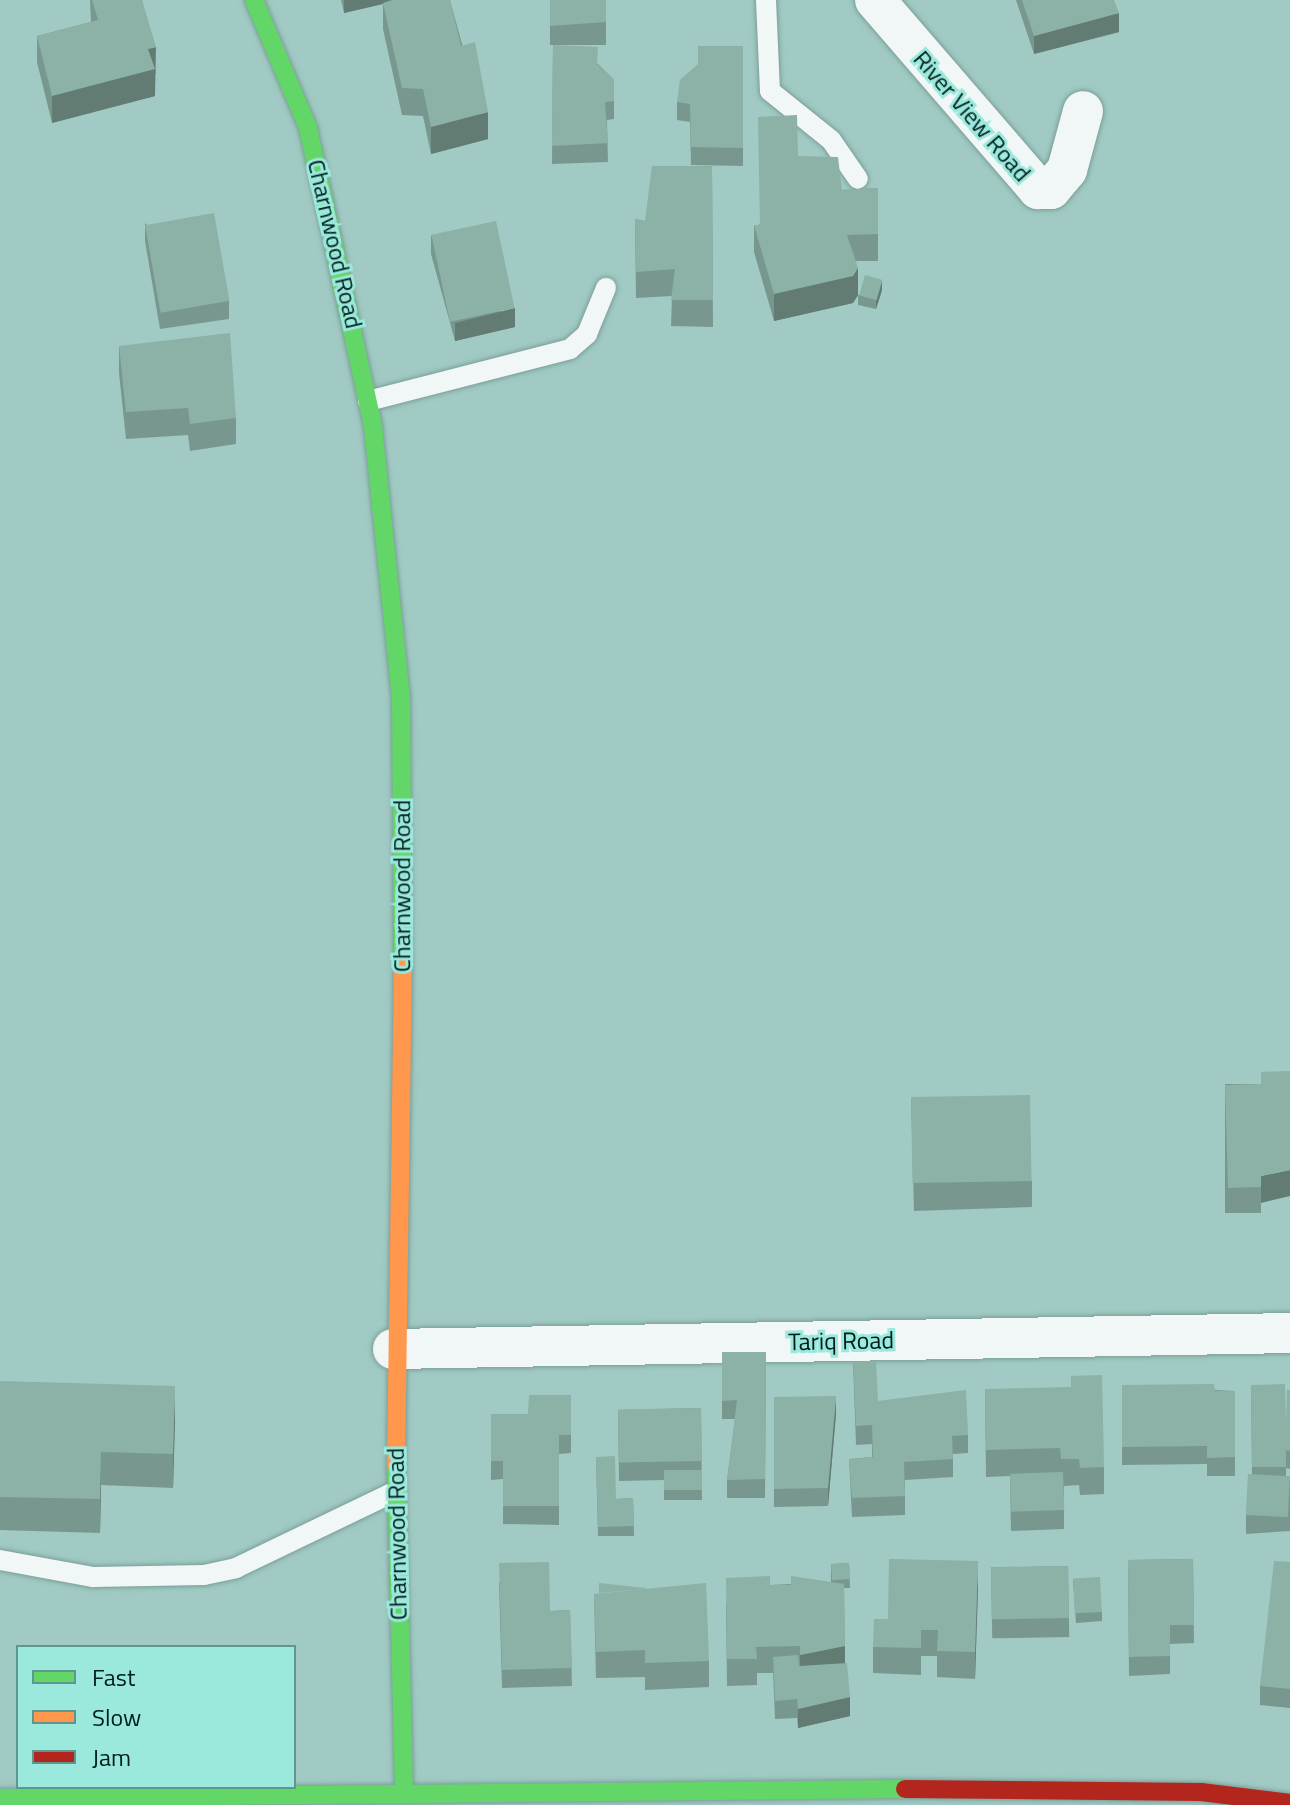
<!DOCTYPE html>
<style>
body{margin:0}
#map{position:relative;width:1290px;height:1805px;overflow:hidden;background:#a0cac3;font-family:"Titillium Web",sans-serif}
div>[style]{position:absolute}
.roads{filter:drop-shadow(0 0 2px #7c9e99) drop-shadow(0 0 2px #7c9e99)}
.lane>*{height:20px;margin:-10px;padding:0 10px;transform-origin:10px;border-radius:10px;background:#f1f7f6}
.street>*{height:40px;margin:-20px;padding:0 20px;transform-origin:20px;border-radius:20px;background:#f1f7f6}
.fast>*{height:18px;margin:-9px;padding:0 9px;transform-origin:9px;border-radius:9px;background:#63d668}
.slow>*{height:18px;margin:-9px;padding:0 9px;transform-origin:9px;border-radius:9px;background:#ff974d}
.jam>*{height:18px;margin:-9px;padding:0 9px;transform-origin:9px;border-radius:9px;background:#b3261e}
.wall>*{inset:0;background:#78988f;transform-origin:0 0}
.shaded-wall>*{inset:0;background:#627c74}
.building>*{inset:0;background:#8cb1a6;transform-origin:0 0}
span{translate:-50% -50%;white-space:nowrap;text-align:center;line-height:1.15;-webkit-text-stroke:6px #9be8dc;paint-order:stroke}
.street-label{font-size:24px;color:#001e1b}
.legend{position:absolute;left:16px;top:1645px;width:280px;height:144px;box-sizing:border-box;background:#9be8dc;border:2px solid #5d978f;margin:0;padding:10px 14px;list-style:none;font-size:24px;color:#001e1b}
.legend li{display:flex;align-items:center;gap:16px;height:40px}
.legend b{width:40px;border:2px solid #5d978f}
</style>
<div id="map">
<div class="roads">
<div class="lane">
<i style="left:766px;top:0;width:91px;rotate:87.5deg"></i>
<i style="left:770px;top:91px;width:78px;rotate:38.8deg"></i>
<i style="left:831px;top:140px;width:47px;rotate:55.3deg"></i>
<i style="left:368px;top:401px;width:209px;rotate:-14.4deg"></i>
<i style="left:570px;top:349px;width:23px;rotate:-41deg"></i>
<i style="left:587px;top:334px;width:50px;rotate:-67.6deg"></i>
<i style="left:0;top:1560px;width:95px;rotate:10.4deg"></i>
<i style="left:93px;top:1577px;width:111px;rotate:-1deg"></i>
<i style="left:204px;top:1575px;width:33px;rotate:-12deg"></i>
<i style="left:236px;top:1568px;width:178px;rotate:-25.7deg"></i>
</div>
<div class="street">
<i style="left:875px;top:0;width:250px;rotate:49.2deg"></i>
<i style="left:1038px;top:189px;width:13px"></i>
<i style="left:1051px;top:189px;width:25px;rotate:-50deg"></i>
<i style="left:1067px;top:170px;width:61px;rotate:-74.8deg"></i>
<i style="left:393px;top:1349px;width:897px;rotate:-1.02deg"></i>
</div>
<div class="fast">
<i style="left:254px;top:0;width:139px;rotate:67.1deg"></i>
<i style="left:308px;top:128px;width:306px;rotate:77.7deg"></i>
<i style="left:373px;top:427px;width:270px;rotate:84.1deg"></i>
<i style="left:401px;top:696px;width:267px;rotate:89.6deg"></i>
<i style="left:396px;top:1464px;width:328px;rotate:88.6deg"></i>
<i style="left:0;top:1798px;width:905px;rotate:-0.57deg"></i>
</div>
<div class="slow">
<i style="left:396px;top:1464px;width:501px;rotate:-89.2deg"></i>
</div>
<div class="jam">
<i style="left:905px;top:1789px;width:296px;rotate:0.6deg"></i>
<i style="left:1201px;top:1792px;width:90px;rotate:7deg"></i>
</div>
</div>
<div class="wall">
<i style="clip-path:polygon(90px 0,142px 0,156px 73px,155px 74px,155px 96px,52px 123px,37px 62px,37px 36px,91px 22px)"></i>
<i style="clip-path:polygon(341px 0,450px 0,488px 139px,431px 154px,423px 116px,402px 115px,383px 29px,383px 4px,344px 13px)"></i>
<i style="left:550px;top:0;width:56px;height:45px"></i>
<i style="clip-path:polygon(1016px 0,1114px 0,1119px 32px,1034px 54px)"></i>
<i style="clip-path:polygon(553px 45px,598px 64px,614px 80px,614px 119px,607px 120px,608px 162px,552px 164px)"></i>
<i style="clip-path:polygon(698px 46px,743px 46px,743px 166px,691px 165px,690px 122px,677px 120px,677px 102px,698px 65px)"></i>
<i style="clip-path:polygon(798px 156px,842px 190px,878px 188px,878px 261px,856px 261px,858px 295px,853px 303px,774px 321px,754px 252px,754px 225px,759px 225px)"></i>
<i style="clip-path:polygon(712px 166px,713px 327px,671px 326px,672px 296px,636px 298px,635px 219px,645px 221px)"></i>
<i style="clip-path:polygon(145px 223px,229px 301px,229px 319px,160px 329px,145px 241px)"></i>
<i style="clip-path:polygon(431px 235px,515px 327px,455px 341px,431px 254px)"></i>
<i style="clip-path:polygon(882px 290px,876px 309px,858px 305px,858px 295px)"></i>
<i style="clip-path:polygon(119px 346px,236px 418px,236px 444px,190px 451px,188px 435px,126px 439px,119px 373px)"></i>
<i style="left:1261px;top:1084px;width:129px;height:36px;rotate:90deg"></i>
<i style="clip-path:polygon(911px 1098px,1032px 1181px,1032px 1207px,914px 1211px)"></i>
<i style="clip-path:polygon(722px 1352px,766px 1352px,765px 1498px,727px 1498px,727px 1480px,735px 1419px,722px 1419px)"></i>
<i style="clip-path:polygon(853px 1362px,878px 1401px,968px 1435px,968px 1453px,953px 1454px,953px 1477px,905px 1480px,905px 1515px,852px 1517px,849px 1459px,872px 1457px,872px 1444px,856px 1445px)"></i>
<i style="clip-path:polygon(0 1381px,175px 1420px,173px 1488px,101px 1485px,100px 1533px,0 1530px)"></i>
<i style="clip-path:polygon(1122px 1385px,1235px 1391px,1235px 1476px,1207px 1476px,1207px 1464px,1122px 1465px)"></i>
<i style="clip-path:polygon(1251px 1385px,1286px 1425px,1290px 1390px,1290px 1469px,1286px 1468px,1286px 1476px,1290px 1476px,1290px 1531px,1246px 1534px,1246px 1515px,1252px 1474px)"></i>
<i style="clip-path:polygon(985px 1389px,1104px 1467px,1104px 1494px,1080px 1495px,1079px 1485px,1064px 1486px,1064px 1529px,1011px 1531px,1010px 1476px,986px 1477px)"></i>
<i style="clip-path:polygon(571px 1395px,571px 1453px,559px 1454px,559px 1525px,503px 1524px,503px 1479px,491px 1480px,491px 1414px,528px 1414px)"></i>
<i style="clip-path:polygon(774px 1397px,836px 1414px,828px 1506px,774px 1507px)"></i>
<i style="clip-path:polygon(701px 1408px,702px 1500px,664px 1500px,664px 1480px,619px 1481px,618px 1410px)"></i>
<i style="clip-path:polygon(596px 1457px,616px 1499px,633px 1498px,634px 1536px,598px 1536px)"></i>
<i style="clip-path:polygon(1193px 1559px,1194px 1643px,1170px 1644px,1170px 1674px,1129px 1676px,1128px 1560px)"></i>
<i style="clip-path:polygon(1290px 1562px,1290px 1708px,1260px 1705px,1260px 1686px)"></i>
<i style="clip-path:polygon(849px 1563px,850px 1588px,844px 1588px,845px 1663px,850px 1716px,798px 1728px,797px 1718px,775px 1719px,773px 1673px,757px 1673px,757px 1685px,727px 1686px,726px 1604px,770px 1585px,831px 1582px,831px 1564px)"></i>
<i style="left:1068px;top:1566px;width:71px;height:77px;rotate:89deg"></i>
<i style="clip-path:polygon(1073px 1580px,1102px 1612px,1102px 1621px,1076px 1623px)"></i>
<i style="clip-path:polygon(499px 1582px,550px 1611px,570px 1610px,572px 1686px,502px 1688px)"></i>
<i style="clip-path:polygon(978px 1588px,975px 1679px,937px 1677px,937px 1656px,921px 1656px,921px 1675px,873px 1673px,873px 1647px,888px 1619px)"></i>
<i style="clip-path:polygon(594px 1594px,709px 1661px,709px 1687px,645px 1690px,645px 1677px,596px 1678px)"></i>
</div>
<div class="shaded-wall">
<i style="clip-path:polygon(344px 0,400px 0,344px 13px)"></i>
<i style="clip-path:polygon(1119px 13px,1119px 32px,1034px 54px,1034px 36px)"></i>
<i style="clip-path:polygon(156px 47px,155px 96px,52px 123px,52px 96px,148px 49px)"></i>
<i style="clip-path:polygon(488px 112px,488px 139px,431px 154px,431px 127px)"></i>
<i style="clip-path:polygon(858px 268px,858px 295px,853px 303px,774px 321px,774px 294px)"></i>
<i style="clip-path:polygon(882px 280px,882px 290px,876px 309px,876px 300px)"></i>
<i style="clip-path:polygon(515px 308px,515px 327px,455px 341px,455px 323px)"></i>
<i style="clip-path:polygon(1290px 1170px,1290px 1196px,1261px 1203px,1261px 1176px)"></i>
<i style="clip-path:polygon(175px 1386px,175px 1420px,173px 1488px,173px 1454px)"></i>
<i style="clip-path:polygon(836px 1396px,836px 1414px,828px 1506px,828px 1488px)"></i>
<i style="clip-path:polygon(101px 1452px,101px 1485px,100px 1533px,100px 1499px)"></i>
<i style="clip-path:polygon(978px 1561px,978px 1588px,975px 1679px,975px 1652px)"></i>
<i style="clip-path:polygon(845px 1646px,845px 1672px,800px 1682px,800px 1655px)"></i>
<i style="clip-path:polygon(850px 1697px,850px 1716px,798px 1728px,798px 1709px)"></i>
</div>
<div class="building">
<i style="clip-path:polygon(92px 0,142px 0,156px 47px,148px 49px,155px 69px,52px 96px,37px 36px,98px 20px)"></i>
<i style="clip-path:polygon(392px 0,450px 0,461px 46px,475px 42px,488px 112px,431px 127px,423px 89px,402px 88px,383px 3px)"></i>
<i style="clip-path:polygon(550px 0,606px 0,606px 22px,550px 26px)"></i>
<i style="clip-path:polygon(1022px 0,1114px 0,1119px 13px,1034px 36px)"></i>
<i style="clip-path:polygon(553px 45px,598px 47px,597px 64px,614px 80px,614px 101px,605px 102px,608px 143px,552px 146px)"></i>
<i style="clip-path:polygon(698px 46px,743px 46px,743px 148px,691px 147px,690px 104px,677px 102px,680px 80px,698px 64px)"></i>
<i style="clip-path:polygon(797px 115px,798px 156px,838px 157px,842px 190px,878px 188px,878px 234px,847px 235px,858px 268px,853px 276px,774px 294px,754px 225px,760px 225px,758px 117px)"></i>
<i style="clip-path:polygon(652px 166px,712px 166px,713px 300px,671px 300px,675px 269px,636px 272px,635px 219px,645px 221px)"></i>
<i style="left:214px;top:213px;width:89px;height:70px;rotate:80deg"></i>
<i style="left:496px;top:221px;width:89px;height:66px;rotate:78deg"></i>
<i style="left:865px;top:275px;width:18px;height:21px;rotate:16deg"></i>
<i style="clip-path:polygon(230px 333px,236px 418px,190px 424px,188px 408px,126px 412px,119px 346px)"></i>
<i style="clip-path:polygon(1290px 1071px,1290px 1170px,1261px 1176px,1261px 1187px,1228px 1188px,1225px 1085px,1261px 1084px,1261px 1072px)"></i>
<i style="left:1030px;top:1095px;width:86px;height:119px;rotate:89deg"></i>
<i style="clip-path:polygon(722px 1352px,766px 1352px,765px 1479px,727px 1480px,737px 1400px,722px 1401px)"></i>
<i style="clip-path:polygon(876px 1361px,878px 1401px,966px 1390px,968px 1435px,952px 1436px,953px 1459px,904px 1462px,905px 1496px,852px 1498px,849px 1459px,873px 1457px,872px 1425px,856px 1426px,853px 1362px)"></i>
<i style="clip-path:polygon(1102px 1375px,1104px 1467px,1080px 1468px,1079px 1459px,1061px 1459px,1060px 1448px,986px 1450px,985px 1389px,1071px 1387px,1071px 1376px)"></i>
<i style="clip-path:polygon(0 1381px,175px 1386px,173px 1454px,101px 1452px,100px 1499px,0 1497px)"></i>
<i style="clip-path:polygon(1214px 1384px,1215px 1391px,1235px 1391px,1235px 1457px,1207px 1458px,1207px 1446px,1122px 1447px,1122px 1385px)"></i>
<i style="clip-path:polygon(1285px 1384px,1286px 1425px,1287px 1390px,1290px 1390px,1290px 1451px,1286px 1450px,1286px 1467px,1252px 1467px,1251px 1385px)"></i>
<i style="clip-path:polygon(529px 1395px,571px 1395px,571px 1435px,559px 1435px,559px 1506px,503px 1506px,503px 1461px,491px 1461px,491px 1414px,528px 1414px)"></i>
<i style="clip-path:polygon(836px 1396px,828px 1488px,774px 1489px,774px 1397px)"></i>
<i style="left:701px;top:1408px;width:53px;height:83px;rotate:89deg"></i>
<i style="clip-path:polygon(615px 1456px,616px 1499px,633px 1498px,634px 1526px,598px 1527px,596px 1457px)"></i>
<i style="left:664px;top:1470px;width:38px;height:20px"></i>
<i style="left:1063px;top:1472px;width:38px;height:53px;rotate:88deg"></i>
<i style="left:1248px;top:1474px;width:42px;height:41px;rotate:3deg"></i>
<i style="clip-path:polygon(889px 1559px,978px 1561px,975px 1652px,937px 1651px,938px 1630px,921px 1630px,921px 1648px,873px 1647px,874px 1619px,888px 1619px)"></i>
<i style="clip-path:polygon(1193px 1559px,1194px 1625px,1170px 1625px,1170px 1656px,1129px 1657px,1128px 1560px)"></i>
<i style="clip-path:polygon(1274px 1561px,1290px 1562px,1290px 1689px,1260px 1686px)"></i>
<i style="clip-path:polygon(549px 1562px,550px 1611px,570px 1610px,572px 1668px,502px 1670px,499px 1563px)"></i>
<i style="left:849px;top:1563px;width:16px;height:18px;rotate:86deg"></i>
<i style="left:1068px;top:1566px;width:52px;height:77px;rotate:89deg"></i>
<i style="clip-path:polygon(770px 1576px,770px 1585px,791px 1585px,791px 1576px,844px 1584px,845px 1646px,800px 1655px,800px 1646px,756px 1647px,757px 1659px,727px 1659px,726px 1578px)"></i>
<i style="left:1100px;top:1577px;width:35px;height:27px;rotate:87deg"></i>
<i style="clip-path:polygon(599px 1583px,646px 1588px,646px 1589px,599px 1593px)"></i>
<i style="clip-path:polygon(706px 1583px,709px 1661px,645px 1663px,645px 1650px,596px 1652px,594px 1594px)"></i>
<i style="clip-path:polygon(798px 1655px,799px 1666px,847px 1663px,850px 1697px,798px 1709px,797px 1699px,775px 1701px,773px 1657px)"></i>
</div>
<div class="street-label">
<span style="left:972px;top:116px;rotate:49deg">River View Road</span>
<span style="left:335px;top:244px;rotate:77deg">Charnwood Road</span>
<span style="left:402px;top:886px;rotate:-90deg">Charnwood Road</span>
<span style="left:841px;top:1341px;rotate:-1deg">Tariq Road</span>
<span style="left:397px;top:1534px;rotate:-91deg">Charnwood Road</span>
</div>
<ul class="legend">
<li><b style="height:10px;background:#63d668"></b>Fast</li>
<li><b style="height:10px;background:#ff974d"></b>Slow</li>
<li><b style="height:10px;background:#b3261e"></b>Jam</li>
</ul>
</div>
